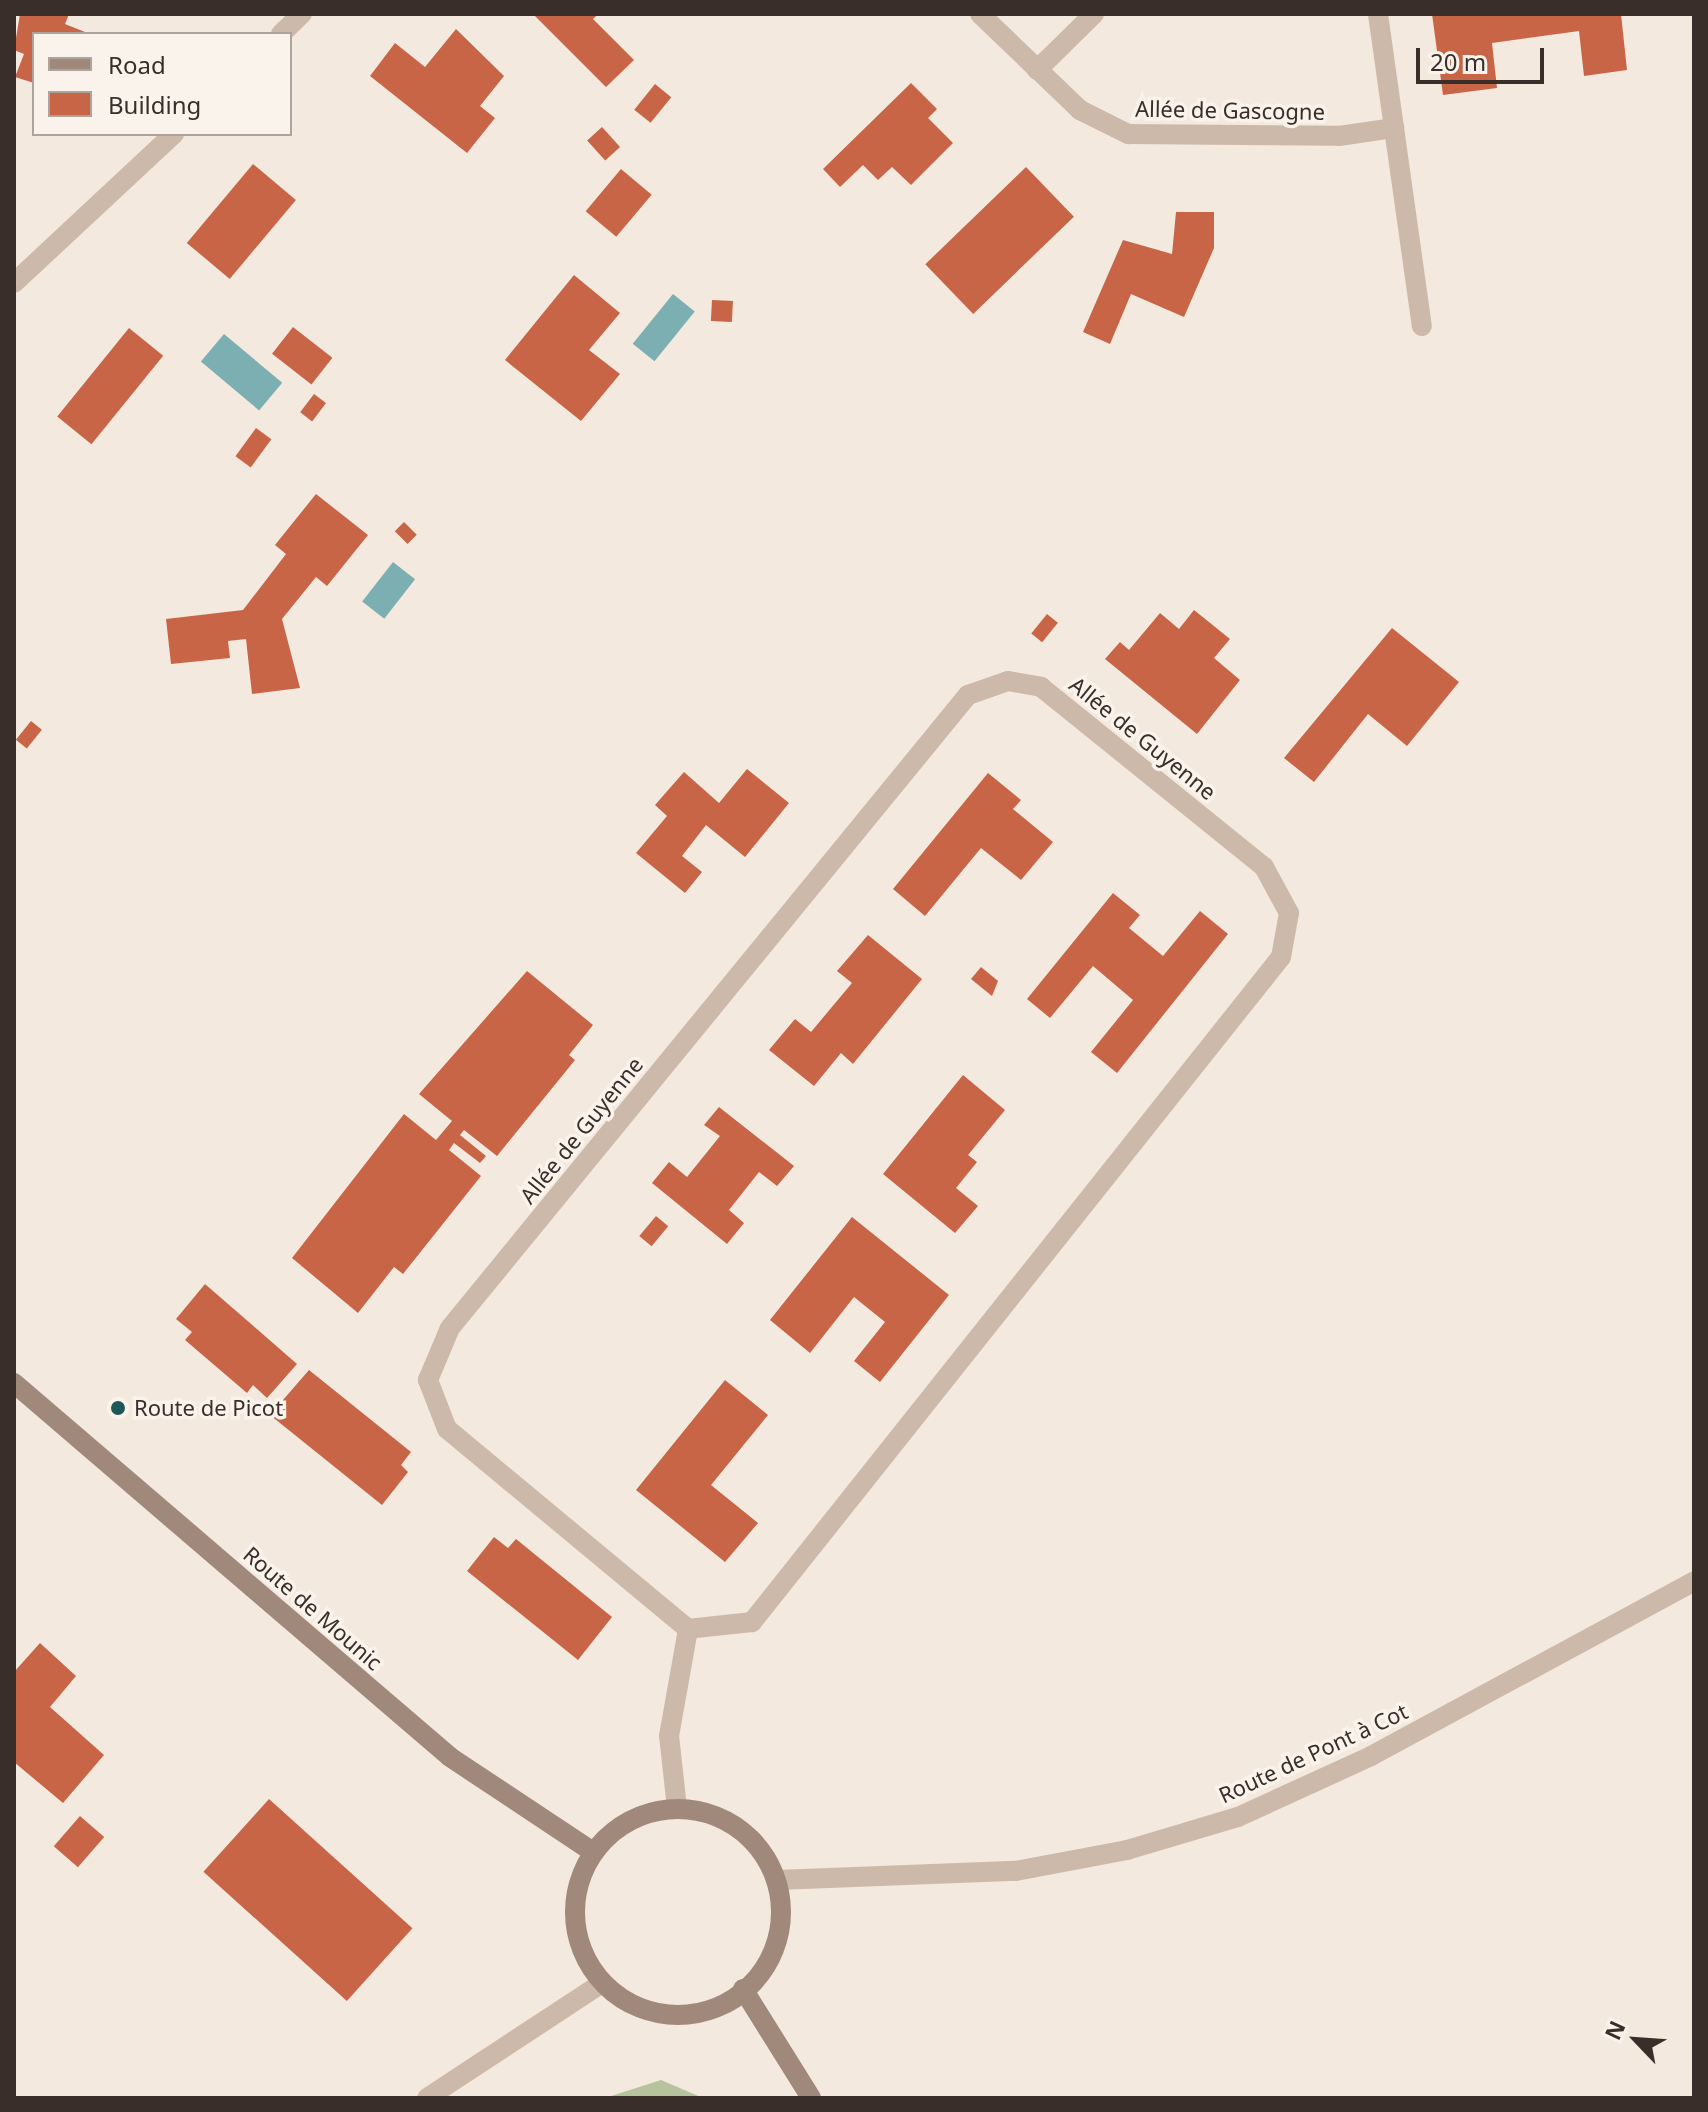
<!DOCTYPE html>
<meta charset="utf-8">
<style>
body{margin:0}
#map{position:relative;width:1708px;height:2112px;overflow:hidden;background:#f3e9de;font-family:"Noto Sans",sans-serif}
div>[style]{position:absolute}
.green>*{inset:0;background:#b7c39d}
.water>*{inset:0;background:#7cafb1;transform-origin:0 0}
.building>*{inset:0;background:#c86547;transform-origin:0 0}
.minor>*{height:20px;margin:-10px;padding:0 10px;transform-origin:10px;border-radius:10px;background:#ccb9a9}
.tertiary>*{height:20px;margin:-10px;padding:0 10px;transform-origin:10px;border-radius:10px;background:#ccb9a9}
.secondary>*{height:20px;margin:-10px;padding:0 10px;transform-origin:10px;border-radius:10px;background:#a0887b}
.secondary>.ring{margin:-10px;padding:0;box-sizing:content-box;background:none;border:20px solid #a0887b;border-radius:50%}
.dots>*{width:22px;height:22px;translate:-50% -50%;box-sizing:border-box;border:4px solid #faf3eb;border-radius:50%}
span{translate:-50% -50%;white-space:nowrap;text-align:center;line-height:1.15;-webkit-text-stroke:7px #faf3eb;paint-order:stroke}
.street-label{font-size:22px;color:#392e29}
.poi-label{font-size:22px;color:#392e29}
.left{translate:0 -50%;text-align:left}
.frame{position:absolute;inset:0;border:16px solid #392e29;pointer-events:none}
.legend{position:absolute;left:32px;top:32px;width:260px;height:104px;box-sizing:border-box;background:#faf3eb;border:2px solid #ada49d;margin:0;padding:10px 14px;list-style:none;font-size:24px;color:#392e29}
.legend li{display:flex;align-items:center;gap:16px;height:40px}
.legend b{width:40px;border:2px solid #ada49d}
.north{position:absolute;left:1596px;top:2000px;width:80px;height:80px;-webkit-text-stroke:6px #faf3eb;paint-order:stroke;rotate:295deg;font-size:22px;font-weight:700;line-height:32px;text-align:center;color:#392e29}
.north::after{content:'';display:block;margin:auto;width:28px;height:36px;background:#392e29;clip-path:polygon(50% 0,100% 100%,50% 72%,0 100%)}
.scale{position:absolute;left:1416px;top:48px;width:128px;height:36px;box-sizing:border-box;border:4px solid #392e29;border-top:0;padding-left:10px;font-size:24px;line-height:28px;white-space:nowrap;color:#392e29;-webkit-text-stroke:6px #faf3eb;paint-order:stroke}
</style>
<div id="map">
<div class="green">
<i style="clip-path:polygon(661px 2080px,703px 2098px,605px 2098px)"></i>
</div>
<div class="water">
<i style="left:673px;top:294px;width:28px;height:64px;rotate:39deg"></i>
<i style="left:224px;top:334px;width:76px;height:36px;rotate:40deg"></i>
<i style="left:393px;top:562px;width:28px;height:50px;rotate:38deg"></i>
</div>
<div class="building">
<i style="clip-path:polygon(20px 14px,69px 14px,65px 24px,90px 34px,34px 34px,34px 83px,15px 77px,24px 54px,14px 50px)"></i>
<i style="clip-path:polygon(533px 14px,598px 14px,593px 19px,634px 60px,606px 87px)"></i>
<i style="clip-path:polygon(1432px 14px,1621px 14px,1627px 70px,1584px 76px,1579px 31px,1492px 43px,1497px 88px,1443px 95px)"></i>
<i style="clip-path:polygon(456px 29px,504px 76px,480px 106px,495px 118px,467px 153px,370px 76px,395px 43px,425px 67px)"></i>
<i style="clip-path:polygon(911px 83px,937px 109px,928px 118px,953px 143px,911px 185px,892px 167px,878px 180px,863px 165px,840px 187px,823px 169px)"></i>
<i style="left:655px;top:84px;width:21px;height:33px;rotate:39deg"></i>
<i style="left:602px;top:127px;width:27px;height:20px;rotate:48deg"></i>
<i style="left:253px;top:164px;width:56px;height:103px;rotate:40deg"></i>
<i style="left:1026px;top:167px;width:69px;height:140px;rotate:46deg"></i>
<i style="left:621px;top:169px;width:40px;height:55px;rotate:40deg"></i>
<i style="clip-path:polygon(1176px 212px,1214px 212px,1214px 248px,1184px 317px,1131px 294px,1110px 344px,1083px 332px,1123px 240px,1172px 254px)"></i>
<i style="clip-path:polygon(574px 275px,620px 313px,589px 350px,620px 374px,581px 421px,505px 360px)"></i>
<i style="left:712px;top:300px;width:21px;height:21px;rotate:3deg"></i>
<i style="left:293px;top:327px;width:50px;height:34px;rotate:38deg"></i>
<i style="left:129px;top:328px;width:44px;height:114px;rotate:39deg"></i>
<i style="left:314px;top:394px;width:15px;height:23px;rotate:37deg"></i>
<i style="left:256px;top:428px;width:19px;height:35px;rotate:36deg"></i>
<i style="clip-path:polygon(316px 494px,368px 535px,327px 586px,316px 577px,282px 619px,300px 688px,252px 694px,246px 639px,228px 641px,230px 658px,171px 664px,166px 619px,243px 610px,286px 554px,275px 545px)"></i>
<i style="left:404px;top:522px;width:18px;height:13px;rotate:45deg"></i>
<i style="clip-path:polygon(1194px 610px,1230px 639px,1214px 658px,1240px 680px,1197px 734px,1105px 659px,1120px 642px,1129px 650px,1160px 613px,1179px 629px)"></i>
<i style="left:1047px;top:614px;width:14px;height:25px;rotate:39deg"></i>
<i style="clip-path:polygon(1392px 628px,1459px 682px,1407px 746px,1368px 714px,1314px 782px,1284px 758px)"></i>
<i style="left:31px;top:721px;width:14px;height:24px;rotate:39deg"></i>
<i style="clip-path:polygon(747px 769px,789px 803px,745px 857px,706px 825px,682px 856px,702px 872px,685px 893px,636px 853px,667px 816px,655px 805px,684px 772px,719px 803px)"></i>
<i style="clip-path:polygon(988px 773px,1021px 800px,1013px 809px,1053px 842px,1021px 880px,981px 848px,925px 916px,893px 889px)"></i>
<i style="clip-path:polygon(1113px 893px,1140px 915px,1129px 928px,1163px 956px,1200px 911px,1228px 934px,1117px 1073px,1091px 1052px,1133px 1000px,1093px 966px,1050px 1018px,1027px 999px)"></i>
<i style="clip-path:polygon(868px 935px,922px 979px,853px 1064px,841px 1053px,814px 1086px,769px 1050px,795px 1019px,811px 1032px,852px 983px,837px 971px)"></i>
<i style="clip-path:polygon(981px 967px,998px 981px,992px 996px,971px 979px)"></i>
<i style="clip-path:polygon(527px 971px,593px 1025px,569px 1055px,575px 1060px,497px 1156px,464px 1130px,460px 1135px,486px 1156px,480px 1163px,454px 1143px,449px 1150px,481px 1176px,403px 1274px,394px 1267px,358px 1313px,292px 1258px,404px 1114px,436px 1140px,452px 1121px,419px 1094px)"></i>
<i style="clip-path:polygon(963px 1075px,1005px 1110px,968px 1155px,977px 1162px,956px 1188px,978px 1206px,955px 1233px,883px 1174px)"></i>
<i style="clip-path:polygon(719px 1107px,794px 1166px,777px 1186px,759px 1172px,729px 1210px,744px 1223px,727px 1244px,652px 1183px,669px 1162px,687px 1177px,720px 1136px,704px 1125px)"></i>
<i style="left:656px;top:1216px;width:16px;height:26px;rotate:40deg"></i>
<i style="clip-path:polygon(852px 1217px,949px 1295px,880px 1382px,854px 1361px,885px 1322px,854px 1297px,810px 1353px,770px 1320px)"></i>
<i style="clip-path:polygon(205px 1284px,297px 1364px,267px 1398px,253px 1385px,247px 1393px,185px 1340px,192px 1332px,176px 1319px)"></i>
<i style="clip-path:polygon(309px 1370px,411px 1452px,401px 1465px,408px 1472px,382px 1505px,270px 1415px)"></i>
<i style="clip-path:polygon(725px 1380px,768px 1415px,711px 1485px,758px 1523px,725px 1562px,636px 1490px)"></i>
<i style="clip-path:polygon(494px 1537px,508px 1548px,516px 1539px,612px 1617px,578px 1660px,467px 1571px)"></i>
<i style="clip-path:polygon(40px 1643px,76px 1676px,50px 1707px,104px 1755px,63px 1803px,14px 1762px,14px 1672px)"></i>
<i style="left:269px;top:1799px;width:193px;height:98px;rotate:42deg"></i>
<i style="left:80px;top:1816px;width:32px;height:40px;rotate:41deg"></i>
</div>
<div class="minor">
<i style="left:980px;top:14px;width:139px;rotate:43.8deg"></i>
<i style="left:1080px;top:110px;width:54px;rotate:26.6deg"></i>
<i style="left:1128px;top:134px;width:211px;rotate:0.5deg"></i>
<i style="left:1339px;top:136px;width:56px;rotate:-8.3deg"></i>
<i style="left:1394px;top:128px;width:115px;rotate:-98deg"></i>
<i style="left:281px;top:34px;width:29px;rotate:-44deg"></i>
<i style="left:1037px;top:70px;width:80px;rotate:-44.5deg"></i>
<i style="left:1394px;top:128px;width:200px;rotate:82deg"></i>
<i style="left:14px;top:283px;width:219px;rotate:-43deg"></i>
<i style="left:1008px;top:681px;width:34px;rotate:10deg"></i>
<i style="left:1041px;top:687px;width:287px;rotate:38.9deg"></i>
<i style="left:1264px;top:867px;width:52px;rotate:61.5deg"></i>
<i style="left:1289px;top:913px;width:45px;rotate:100.3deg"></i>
<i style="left:1281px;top:957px;width:850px;rotate:128.5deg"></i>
<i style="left:752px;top:1622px;width:64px;rotate:173.8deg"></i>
<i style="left:688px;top:1629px;width:313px;rotate:-140.3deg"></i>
<i style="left:447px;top:1429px;width:53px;rotate:-111.2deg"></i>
<i style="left:428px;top:1380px;width:56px;rotate:-67.1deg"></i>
<i style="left:450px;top:1328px;width:818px;rotate:-50.71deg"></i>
<i style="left:968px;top:695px;width:42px;rotate:-19.3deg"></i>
<i style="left:677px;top:1808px;width:72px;rotate:-96.3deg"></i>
<i style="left:669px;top:1736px;width:109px;rotate:-79.9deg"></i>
</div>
<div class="tertiary">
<i style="left:777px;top:1880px;width:239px;rotate:-2.2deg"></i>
<i style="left:1016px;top:1871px;width:113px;rotate:-10.7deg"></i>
<i style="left:1127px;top:1850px;width:116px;rotate:-16.6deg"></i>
<i style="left:1238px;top:1817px;width:146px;rotate:-24.6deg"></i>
<i style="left:1371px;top:1756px;width:367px;rotate:-28.4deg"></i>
<i style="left:427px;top:2098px;width:209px;rotate:-33.3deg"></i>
</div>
<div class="secondary">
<i style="left:14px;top:1383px;width:574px;rotate:40.62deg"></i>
<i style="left:450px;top:1757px;width:172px;rotate:33.6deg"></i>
<i class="ring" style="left:575px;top:1809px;width:186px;height:186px"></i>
<i style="left:743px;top:1989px;width:128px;rotate:58deg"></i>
</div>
<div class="dots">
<i style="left:118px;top:1408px;background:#1e585b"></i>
</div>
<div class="street-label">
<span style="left:1230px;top:110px;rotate:1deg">Allée de Gascogne</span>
<span style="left:1143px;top:738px;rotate:39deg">Allée de Guyenne</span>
<span style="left:581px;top:1130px;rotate:-51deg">Allée de Guyenne</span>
<span style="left:313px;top:1608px;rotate:41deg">Route de Mounic</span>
<span style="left:1313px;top:1753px;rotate:-25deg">Route de Pont à Cot</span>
</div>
<div class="poi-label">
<span class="left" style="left:134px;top:1408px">Route de Picot</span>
</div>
<div class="frame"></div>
<ul class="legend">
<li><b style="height:10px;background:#a0887b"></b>Road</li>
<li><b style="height:22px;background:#c86547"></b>Building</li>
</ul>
<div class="north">N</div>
<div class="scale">20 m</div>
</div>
